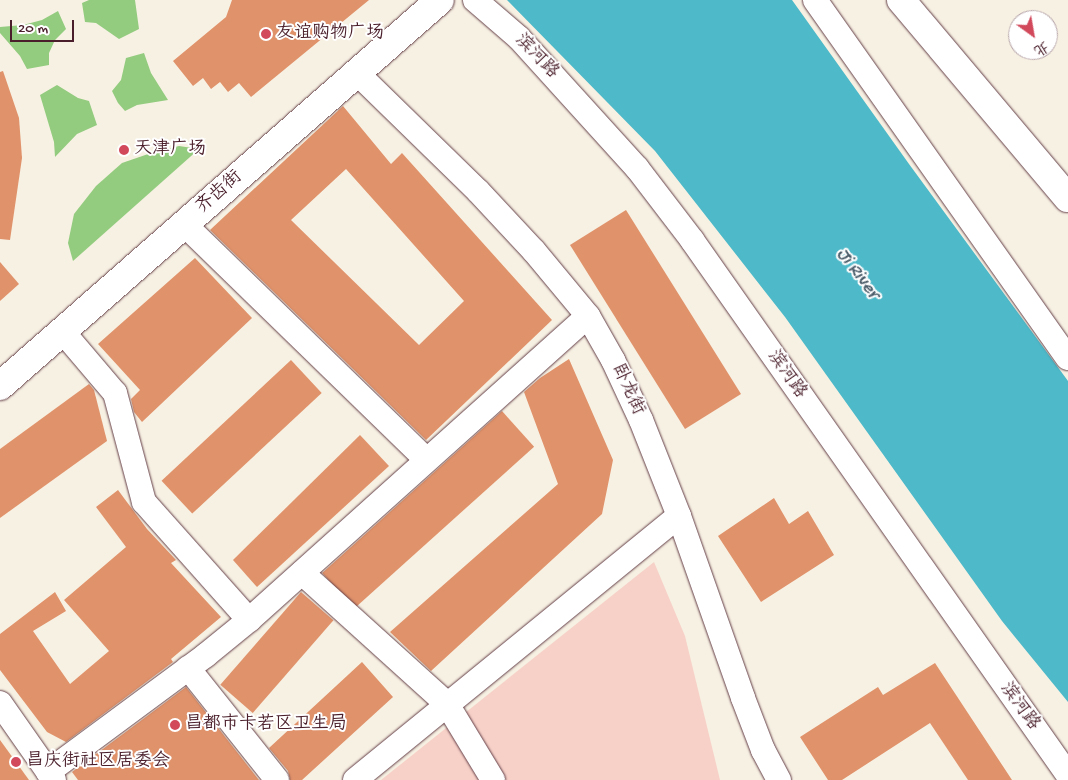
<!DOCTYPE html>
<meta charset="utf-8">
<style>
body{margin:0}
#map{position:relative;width:1068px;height:780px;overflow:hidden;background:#f7f1e3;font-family:"Gochi Hand","LXGW WenKai TC",sans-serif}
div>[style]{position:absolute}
.built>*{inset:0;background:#f7d1c8}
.green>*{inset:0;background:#93cb7f}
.water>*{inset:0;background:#4db9c9}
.building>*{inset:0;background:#e0926a;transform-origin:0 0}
.roads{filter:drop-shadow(0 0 1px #643e47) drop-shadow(0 0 1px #643e47)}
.minor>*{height:24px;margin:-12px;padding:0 12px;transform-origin:12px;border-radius:12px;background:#fff}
.major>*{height:28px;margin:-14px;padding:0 14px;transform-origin:14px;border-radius:14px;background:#fff}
.dots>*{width:14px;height:14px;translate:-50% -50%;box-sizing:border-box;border:2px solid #fff;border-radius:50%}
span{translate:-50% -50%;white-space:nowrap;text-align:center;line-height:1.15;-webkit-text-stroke:4px #fff;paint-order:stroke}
.poi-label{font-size:18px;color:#4a1f2b}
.left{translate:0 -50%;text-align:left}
.street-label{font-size:18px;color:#4a1f2b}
.water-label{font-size:19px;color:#4b5d6a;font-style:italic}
.north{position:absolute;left:1008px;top:10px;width:50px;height:50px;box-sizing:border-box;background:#fff;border:1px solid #b7a5aa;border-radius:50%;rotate:148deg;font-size:14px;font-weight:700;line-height:20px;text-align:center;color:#4a1f2b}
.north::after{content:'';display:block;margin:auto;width:18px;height:22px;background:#d1495b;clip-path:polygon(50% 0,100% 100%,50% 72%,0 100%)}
.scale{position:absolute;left:10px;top:20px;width:64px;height:22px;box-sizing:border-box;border:2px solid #4a1f2b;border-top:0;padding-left:6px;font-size:15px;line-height:18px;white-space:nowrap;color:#4a1f2b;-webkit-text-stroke:4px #fff;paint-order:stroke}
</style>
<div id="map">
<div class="built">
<i style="clip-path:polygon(654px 562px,685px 636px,720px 780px,381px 780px)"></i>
</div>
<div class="green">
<i style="clip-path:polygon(89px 0,135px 0,139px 29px,119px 39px,96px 23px,85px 22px,82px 3px)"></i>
<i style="clip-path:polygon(58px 11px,66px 29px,55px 40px,49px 53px,49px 65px,27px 69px,20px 56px,0 33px,0 27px,23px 25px,42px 20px)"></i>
<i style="clip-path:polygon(144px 53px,151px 73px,168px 100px,137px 105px,125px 111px,118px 103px,112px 91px,121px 80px,126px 58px)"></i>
<i style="clip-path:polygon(57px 85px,78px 98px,89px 101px,97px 125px,77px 134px,55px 157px,54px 142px,40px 95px)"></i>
<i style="clip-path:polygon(179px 146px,199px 149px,73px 261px,68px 243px,74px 214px,96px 186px,122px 163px,154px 152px)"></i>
</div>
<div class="water">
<i style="clip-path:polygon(507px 0,792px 0,909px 164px,1068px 381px,1068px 702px,1002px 621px,785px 317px,655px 151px)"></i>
</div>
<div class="building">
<i style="clip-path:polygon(232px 0,369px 0,251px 97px,239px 83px,228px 92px,220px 82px,211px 89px,203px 78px,193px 86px,173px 61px,226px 17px)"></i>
<i style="clip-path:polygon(3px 71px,19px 118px,22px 158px,10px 240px,0 239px,0 72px)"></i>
<i style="clip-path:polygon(evenodd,343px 106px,391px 164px,402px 153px,552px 320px,426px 440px,210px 230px,343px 106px,346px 169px,464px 301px,419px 345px,291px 220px,346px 169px)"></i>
<i style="left:626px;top:210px;width:217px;height:66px;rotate:58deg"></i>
<i style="clip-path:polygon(195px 258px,252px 318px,142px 422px,134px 412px,131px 399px,140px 390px,98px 344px)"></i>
<i style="clip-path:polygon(0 262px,19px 284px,0 301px)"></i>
<i style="clip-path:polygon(569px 359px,613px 460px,602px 514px,431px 671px,390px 632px,558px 484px,524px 392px,540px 378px)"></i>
<i style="left:291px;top:360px;width:45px;height:177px;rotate:47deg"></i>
<i style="clip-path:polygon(89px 384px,94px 390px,107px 441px,0 518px,0 449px)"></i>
<i style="left:502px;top:411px;width:48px;height:242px;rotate:48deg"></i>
<i style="clip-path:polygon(360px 435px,389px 466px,257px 587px,233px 560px)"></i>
<i style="clip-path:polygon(118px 490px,147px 529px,176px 560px,171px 563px,221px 617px,171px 659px,173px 662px,66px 742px,47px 732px,0 670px,0 634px,55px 592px,66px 611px,33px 631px,70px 684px,109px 651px,64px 600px,126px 547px,96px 507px)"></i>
<i style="clip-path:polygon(774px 498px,789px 524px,808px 511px,834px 555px,761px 602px,718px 536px)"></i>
<i style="left:301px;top:592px;width:43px;height:123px;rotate:41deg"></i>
<i style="clip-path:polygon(362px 662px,393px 697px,302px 780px,290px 780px,288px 771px,269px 748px)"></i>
<i style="clip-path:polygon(935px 663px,1012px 780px,968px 780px,930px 723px,842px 780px,828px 780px,800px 737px,878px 687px,883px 695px)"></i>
<i style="clip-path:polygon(186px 687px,259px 780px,78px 780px,72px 772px)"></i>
<i style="clip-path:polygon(0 740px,29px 780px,0 780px)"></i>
</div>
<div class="roads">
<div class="minor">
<i style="left:475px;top:0;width:58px;rotate:40.8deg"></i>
<i style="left:519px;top:38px;width:176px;rotate:47.8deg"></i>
<i style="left:637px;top:168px;width:91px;rotate:52.6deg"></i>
<i style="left:692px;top:240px;width:654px;rotate:54.9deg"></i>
<i style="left:815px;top:0;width:438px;rotate:54.8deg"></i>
<i style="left:357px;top:73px;width:169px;rotate:44.3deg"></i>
<i style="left:478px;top:191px;width:82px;rotate:47deg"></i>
<i style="left:534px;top:251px;width:85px;rotate:50.3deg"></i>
<i style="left:588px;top:316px;width:51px;rotate:60.4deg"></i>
<i style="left:613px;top:360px;width:66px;rotate:65deg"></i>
<i style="left:641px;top:420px;width:103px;rotate:68.4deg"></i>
<i style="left:679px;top:516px;width:193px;rotate:70.6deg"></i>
<i style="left:743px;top:698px;width:56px;rotate:69deg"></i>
<i style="left:763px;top:750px;width:34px;rotate:62deg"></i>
<i style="left:184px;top:224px;width:337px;rotate:44.2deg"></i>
<i style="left:63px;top:332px;width:80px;rotate:49.6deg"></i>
<i style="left:115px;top:393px;width:113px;rotate:75.1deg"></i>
<i style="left:144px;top:502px;width:158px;rotate:48.3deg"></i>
<i style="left:302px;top:573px;width:195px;rotate:42.1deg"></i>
<i style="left:447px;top:704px;width:89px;rotate:58.8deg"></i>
<i style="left:188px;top:668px;width:143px;rotate:51.5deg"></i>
<i style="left:0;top:703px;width:94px;rotate:55deg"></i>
<i style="left:48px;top:772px;width:197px;rotate:-36.5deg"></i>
<i style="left:206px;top:655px;width:55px;rotate:-39.1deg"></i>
<i style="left:249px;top:620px;width:455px;rotate:-41.9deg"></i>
<i style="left:355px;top:780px;width:418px;rotate:-39.2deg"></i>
</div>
<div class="major">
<i style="left:901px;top:0;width:259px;rotate:49.9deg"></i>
<i style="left:0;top:386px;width:585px;rotate:-41.26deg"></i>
</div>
</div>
<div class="dots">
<i style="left:266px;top:34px;background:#d1495b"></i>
<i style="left:124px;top:150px;background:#d1495b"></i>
<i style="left:175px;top:725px;background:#d1495b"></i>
<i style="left:16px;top:762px;background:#d1495b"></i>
</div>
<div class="poi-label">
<span class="left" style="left:276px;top:34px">友谊购物广场</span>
<span class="left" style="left:134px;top:150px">天津广场</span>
<span class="left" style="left:185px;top:725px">昌都市卡若区卫生局</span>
<span class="left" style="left:26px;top:762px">昌庆街社区居委会</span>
</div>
<div class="street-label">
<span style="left:536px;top:57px;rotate:46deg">滨河路</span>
<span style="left:220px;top:193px;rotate:-41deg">齐齿街</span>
<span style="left:786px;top:375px;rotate:55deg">滨河路</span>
<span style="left:627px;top:390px;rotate:65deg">卧龙街</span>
<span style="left:1019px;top:707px;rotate:54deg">滨河路</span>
</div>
<div class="water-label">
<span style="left:857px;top:274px;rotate:53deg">Ji River</span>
</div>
<div class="north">北</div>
<div class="scale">20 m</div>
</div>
